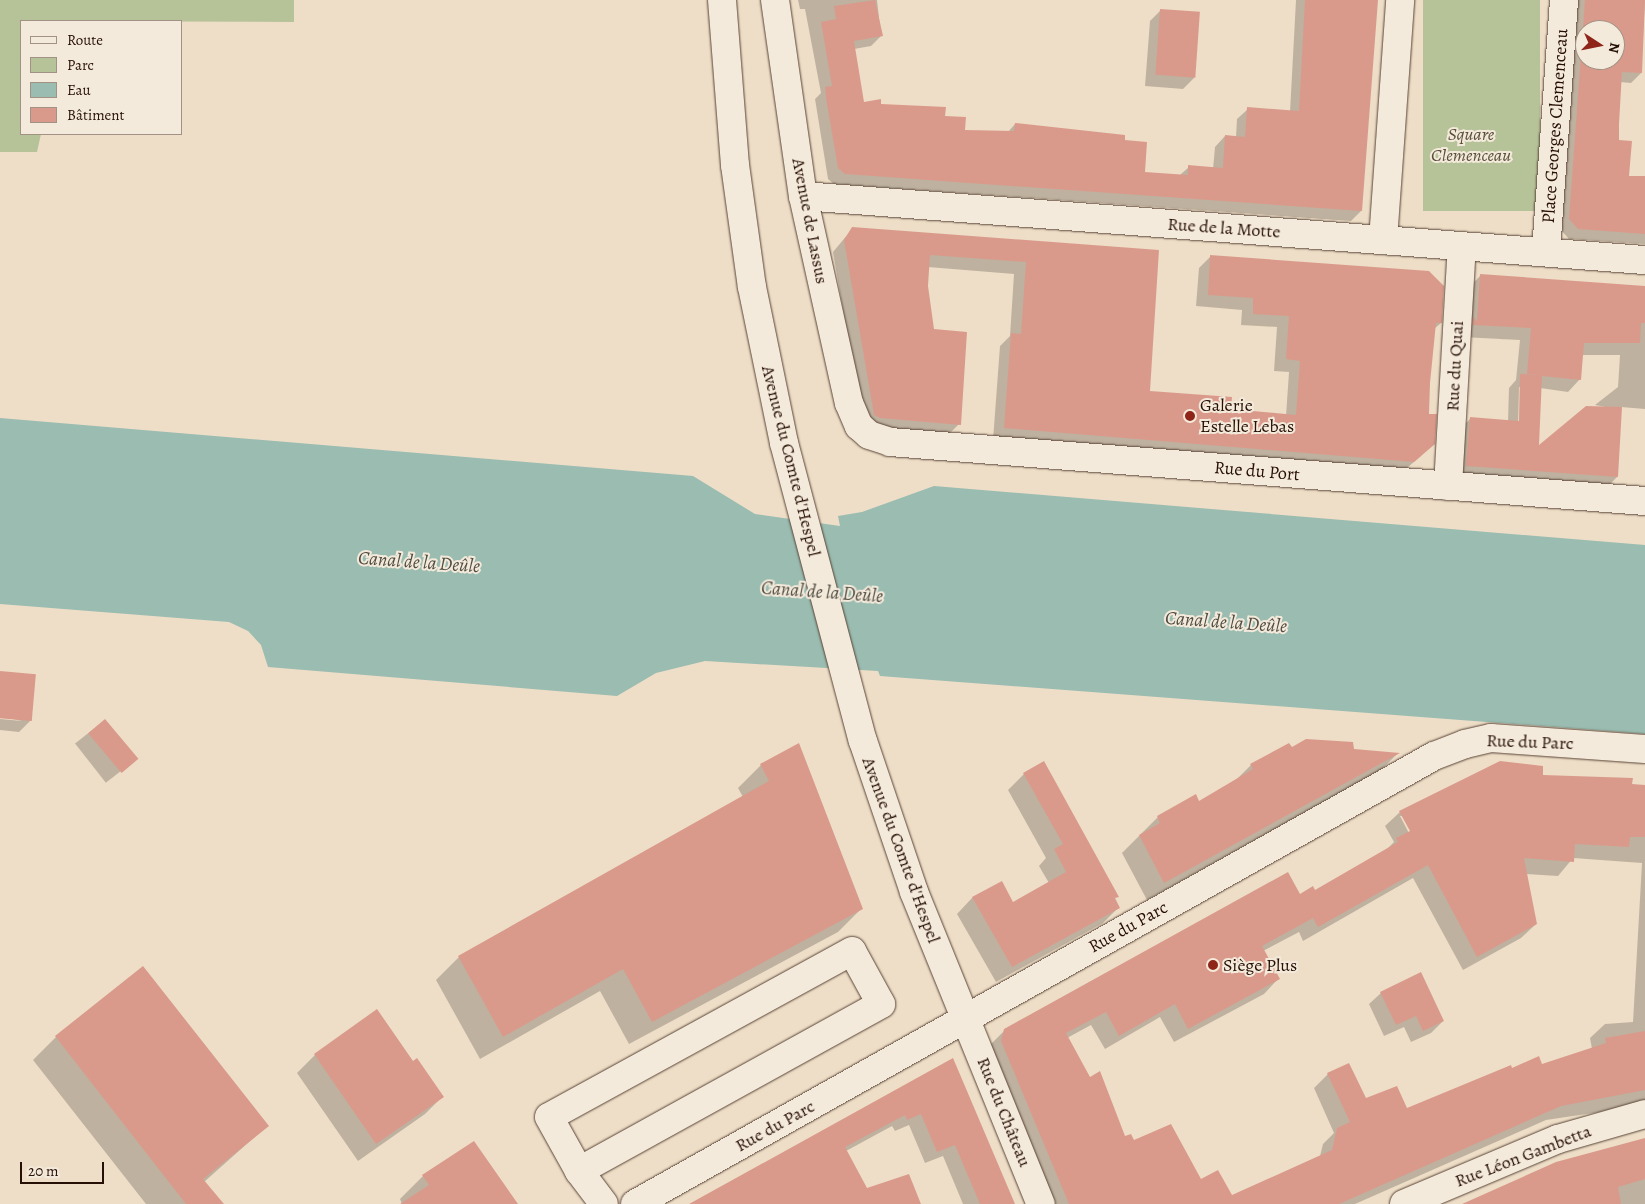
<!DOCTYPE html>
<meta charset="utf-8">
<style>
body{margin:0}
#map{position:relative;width:1645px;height:1204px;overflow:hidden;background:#eedec7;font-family:Alegreya,serif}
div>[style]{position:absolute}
.green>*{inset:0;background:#b6c298;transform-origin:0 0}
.water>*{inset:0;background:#9abcb1}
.shadow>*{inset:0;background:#0003;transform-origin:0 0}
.building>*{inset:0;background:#da9a8b;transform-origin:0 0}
.roads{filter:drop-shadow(0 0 1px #584335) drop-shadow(0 0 1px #584335)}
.minor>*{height:28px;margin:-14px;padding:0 14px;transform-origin:14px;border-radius:14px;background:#f4eadb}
.dots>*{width:14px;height:14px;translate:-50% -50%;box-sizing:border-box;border:2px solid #f4eadb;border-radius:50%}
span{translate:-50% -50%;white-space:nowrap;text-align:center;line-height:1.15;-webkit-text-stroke:4px #f4eadb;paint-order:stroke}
.street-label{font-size:18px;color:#260f04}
.park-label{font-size:18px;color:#584e38;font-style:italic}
.poi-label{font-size:18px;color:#260f04}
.left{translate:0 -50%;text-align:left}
.water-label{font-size:19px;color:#4f4c41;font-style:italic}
.legend{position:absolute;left:20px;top:20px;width:162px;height:115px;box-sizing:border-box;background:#f4eadb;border:1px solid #a29285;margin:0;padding:6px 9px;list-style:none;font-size:15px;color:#260f04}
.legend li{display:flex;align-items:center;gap:10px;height:25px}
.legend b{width:25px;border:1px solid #a29285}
.north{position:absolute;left:1575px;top:20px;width:50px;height:50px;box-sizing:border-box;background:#f4eadb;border:1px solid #a29285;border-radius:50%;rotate:101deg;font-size:14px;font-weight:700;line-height:20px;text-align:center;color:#260f04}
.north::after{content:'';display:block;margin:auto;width:18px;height:22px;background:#8f2418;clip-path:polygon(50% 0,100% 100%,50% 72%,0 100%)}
.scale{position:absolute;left:20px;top:1162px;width:84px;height:22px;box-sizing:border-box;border:2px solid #260f04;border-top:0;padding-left:6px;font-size:15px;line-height:18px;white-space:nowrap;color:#260f04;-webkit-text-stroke:4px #f4eadb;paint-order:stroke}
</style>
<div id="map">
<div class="green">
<i style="clip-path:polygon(0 0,294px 0,294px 22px,21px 21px,21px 134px,41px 134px,37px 152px,0 152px)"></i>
<i style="left:1423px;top:0;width:117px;height:211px"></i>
</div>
<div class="water">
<i style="clip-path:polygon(0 418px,693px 476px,755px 514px,840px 526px,838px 516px,862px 512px,934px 486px,1645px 545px,1645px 734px,880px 676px,878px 671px,705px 661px,656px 673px,617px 696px,268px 667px,261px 645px,248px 631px,229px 622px,0 604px)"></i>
</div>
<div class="shadow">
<i style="clip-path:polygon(798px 0,877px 0,881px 36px,871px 46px,854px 49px,863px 104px,944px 117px,964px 131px,1008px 132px,1015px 124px,1124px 141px,1143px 173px,1180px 175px,1189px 167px,1213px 169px,1215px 147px,1225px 136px,1236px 137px,1237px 119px,1248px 109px,1290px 112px,1296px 0,1377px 0,1361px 211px,1351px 221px,834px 184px,828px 179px,815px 99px,821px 93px,805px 9px,800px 9px)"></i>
<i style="clip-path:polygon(evenodd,1577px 0,1645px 0,1641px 73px,1631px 83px,1620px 82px,1618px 141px,1628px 177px,1645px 178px,1645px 244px,1569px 239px,1560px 229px,1577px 0,1585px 30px,1615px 30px,1615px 60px,1585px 60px,1585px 30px)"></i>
<i style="clip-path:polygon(1161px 10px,1194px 78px,1183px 89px,1145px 86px,1150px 21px)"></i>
<i style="clip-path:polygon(853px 228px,1158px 251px,1149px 392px,1230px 410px,1286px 416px,1289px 372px,1274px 371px,1277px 327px,1241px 325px,1242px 310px,1196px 306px,1199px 268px,1211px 256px,1441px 323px,1434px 329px,1421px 456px,1401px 473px,993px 440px,1000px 346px,1010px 336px,1014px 274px,928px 267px,926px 286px,933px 330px,959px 424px,947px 436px,863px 427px,833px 252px)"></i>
<i style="clip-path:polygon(evenodd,1481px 275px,1645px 287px,1645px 409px,1621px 407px,1617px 477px,1605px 489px,1455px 477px,1458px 431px,1470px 419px,1508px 422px,1509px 388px,1516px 380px,1520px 340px,1462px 337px,1469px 287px,1481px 275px,1582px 355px,1620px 355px,1618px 387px,1595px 405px,1611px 408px,1538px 448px,1540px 388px,1568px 392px,1580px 379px,1582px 355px,1481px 275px,1519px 387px,1521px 387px,1521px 428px,1518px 428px,1519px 387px)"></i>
<i style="clip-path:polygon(0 672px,31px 720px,19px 732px,0 730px,0 719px,22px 721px,0 716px)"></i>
<i style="left:105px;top:720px;width:50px;height:38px;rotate:52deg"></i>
<i style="clip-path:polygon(798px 745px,861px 909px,838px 932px,629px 1044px,600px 991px,480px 1059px,436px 980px,459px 957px,743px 797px,738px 788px,761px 765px)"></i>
<i style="clip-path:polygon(1353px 750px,1397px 754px,1381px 770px,1147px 900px,1122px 853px,1158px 817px,1198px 803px,1233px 783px,1251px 765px)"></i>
<i style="clip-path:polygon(1024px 774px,1117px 896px,1114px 899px,1119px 907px,1103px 923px,996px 982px,957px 914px,972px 898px,1001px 883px,1012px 904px,1049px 883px,1039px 866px,1046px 858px,1008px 790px)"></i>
<i style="clip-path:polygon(evenodd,1542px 776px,1645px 786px,1645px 1100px,1600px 1112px,1546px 1120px,1355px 1204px,1049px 1204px,990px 1045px,1005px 1030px,1315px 892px,1385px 851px,1394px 842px,1385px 826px,1400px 812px,1542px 776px,1400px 816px,1403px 816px,1414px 836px,1411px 837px,1400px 816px,1542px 776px,1573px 858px,1642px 863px,1633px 1022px,1605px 1024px,1590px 1038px,1592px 1049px,1541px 1065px,1512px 1070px,1407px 1109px,1365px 1100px,1328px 1074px,1314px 1088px,1334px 1133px,1323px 1144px,1320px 1156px,1231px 1197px,1124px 1138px,1067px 1038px,1091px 1025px,1105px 1049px,1160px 1017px,1174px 1042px,1264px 994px,1278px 979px,1263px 951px,1299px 932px,1303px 941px,1413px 878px,1463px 970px,1521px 938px,1536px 924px,1526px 874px,1558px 876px,1573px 858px)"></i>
<i style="clip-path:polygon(143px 967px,267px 1126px,204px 1182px,223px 1204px,146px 1204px,33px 1060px,56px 1037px)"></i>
<i style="clip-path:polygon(1381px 993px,1443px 1021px,1431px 1033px,1411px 1042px,1404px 1027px,1384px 1036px,1369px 1004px)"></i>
<i style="clip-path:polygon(377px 1011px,413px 1063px,442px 1097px,425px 1114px,358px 1161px,297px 1073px,315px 1055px)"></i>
<i style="clip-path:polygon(953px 1060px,1013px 1204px,963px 1204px,943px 1156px,925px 1163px,909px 1125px,895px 1131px,892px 1126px,846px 1151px,849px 1204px,691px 1204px)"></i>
<i style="clip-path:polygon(1645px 1139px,1645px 1204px,1485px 1204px)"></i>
<i style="clip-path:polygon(423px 1176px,517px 1204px,402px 1204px,400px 1199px)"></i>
</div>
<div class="building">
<i style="clip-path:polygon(875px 0,883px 36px,854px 41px,864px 102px,881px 99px,881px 104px,946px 107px,945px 116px,966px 117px,965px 130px,1014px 131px,1015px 123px,1125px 135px,1125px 140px,1147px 142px,1145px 172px,1188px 175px,1188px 165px,1223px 168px,1225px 135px,1245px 137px,1247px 107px,1299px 111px,1305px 0,1378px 0,1362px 211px,845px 174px,838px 168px,826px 98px,825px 87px,832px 86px,821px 22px,836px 19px,834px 6px)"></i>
<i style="clip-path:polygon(evenodd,1585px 0,1645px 0,1642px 73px,1622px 72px,1619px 124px,1619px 140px,1632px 141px,1629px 176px,1645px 176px,1645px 234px,1578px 229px,1569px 219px,1585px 0,1585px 30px,1615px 30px,1615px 60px,1585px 60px,1585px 30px)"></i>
<i style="left:1160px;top:9px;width:40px;height:66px;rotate:4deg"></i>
<i style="clip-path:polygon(852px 227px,1159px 250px,1150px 391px,1232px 397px,1231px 409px,1296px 415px,1300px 361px,1286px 359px,1289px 316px,1253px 314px,1253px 298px,1208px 295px,1210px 255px,1429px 271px,1444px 286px,1442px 323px,1436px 323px,1430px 383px,1429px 414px,1437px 414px,1435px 444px,1414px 462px,1004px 428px,1011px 333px,1021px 334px,1026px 262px,930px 255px,928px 286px,934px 329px,967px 332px,961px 425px,880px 418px,874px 415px,873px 409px,844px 240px)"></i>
<i style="clip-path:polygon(1480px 274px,1645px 286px,1645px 323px,1641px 323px,1640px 343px,1584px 343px,1581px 380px,1542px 376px,1539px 445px,1586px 406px,1622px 407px,1618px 477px,1466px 466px,1470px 417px,1519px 421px,1520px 374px,1539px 375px,1527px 374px,1531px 328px,1473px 325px,1473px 317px,1477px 321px)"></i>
<i style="left:0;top:671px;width:36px;height:47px;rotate:5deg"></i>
<i style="left:105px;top:719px;width:52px;height:22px;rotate:50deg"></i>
<i style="clip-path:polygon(1306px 739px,1353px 742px,1354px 749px,1400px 753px,1164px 883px,1139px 835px,1160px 823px,1157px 816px,1196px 794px,1199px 801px,1253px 769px,1250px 764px,1289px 743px,1292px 747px)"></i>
<i style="clip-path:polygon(799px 743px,863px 909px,652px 1022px,623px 969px,503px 1037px,458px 956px,769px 781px,760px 764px)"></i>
<i style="clip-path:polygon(1044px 761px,1119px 897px,1115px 898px,1120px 908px,1012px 967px,972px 897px,1002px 881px,1013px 902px,1066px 872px,1054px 849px,1063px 844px,1023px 773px)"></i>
<i style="clip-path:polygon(1500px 761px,1543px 766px,1543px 775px,1633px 778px,1632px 784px,1645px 785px,1645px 837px,1630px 837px,1629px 847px,1575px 844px,1574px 862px,1524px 858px,1537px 924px,1477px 957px,1428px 865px,1318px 927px,1313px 918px,1262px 946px,1280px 979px,1188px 1029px,1175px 1004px,1119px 1036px,1106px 1012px,1066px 1033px,1090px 1077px,1100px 1071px,1125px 1136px,1131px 1134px,1134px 1140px,1171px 1124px,1201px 1179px,1218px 1170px,1232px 1195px,1332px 1150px,1337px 1128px,1350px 1122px,1327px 1073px,1349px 1063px,1366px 1098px,1397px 1086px,1407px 1108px,1511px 1065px,1512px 1068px,1539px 1056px,1542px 1064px,1606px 1043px,1605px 1038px,1645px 1031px,1645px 1090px,1561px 1106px,1339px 1204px,1069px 1204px,1001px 1041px,1004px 1029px,1288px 872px,1300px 894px,1313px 886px,1315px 890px,1398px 842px,1396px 838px,1410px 831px,1399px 811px)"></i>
<i style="clip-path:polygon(143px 966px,269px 1126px,203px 1179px,224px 1204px,186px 1204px,55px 1036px)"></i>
<i style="clip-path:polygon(1421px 972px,1444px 1021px,1423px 1031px,1416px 1016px,1396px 1025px,1380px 992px)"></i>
<i style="clip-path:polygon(377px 1009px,413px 1061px,417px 1058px,444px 1097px,376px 1144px,314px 1054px)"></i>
<i style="clip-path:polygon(953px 1058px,1015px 1204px,980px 1204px,955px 1145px,937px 1152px,921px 1114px,907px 1120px,905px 1115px,845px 1147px,867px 1188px,909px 1174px,921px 1204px,689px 1204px)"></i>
<i style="clip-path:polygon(1645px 1138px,1645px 1179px,1618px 1187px,1621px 1204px,1462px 1204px,1556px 1162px)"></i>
<i style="clip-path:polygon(474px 1141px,518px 1204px,400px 1204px,429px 1185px,422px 1175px)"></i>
</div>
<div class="roads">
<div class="minor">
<i style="left:722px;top:0;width:166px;rotate:85.5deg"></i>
<i style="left:735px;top:165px;width:123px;rotate:82.1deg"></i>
<i style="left:752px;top:287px;width:159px;rotate:78.4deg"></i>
<i style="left:784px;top:443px;width:308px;rotate:75.2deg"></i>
<i style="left:863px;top:741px;width:159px;rotate:71.3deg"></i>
<i style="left:914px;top:892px;width:337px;rotate:67.9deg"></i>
<i style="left:775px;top:0;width:198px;rotate:81.9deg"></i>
<i style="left:803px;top:196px;width:212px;rotate:77.5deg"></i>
<i style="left:849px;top:403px;width:25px;rotate:67deg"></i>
<i style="left:859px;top:426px;width:13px;rotate:42deg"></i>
<i style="left:869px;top:435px;width:22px;rotate:18deg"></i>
<i style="left:890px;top:442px;width:757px;rotate:4.47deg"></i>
<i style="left:803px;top:196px;width:844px;rotate:4.35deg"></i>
<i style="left:1383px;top:240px;width:241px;rotate:-85.9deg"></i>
<i style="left:1546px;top:252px;width:253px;rotate:-85.9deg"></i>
<i style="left:1448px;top:486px;width:240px;rotate:-86.7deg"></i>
<i style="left:579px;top:1171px;width:345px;rotate:-28.9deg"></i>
<i style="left:881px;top:1004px;width:60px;rotate:-118.7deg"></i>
<i style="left:852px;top:951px;width:345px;rotate:151.3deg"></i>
<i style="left:549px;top:1117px;width:62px;rotate:60.9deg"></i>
<i style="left:579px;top:1171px;width:41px;rotate:52.9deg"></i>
<i style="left:635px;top:1204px;width:916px;rotate:-29.28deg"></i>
<i style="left:1434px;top:756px;width:33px;rotate:-21deg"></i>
<i style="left:1465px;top:744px;width:27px;rotate:-13deg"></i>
<i style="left:1491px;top:738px;width:154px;rotate:4.1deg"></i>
<i style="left:1404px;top:1204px;width:167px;rotate:-22.9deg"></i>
<i style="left:1558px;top:1139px;width:91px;rotate:-16deg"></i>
</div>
</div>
<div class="dots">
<i style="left:1190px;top:416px;background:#8f2418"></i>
<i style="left:1213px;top:965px;background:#8f2418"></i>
</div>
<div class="street-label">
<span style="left:1555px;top:126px;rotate:-86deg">Place Georges Clemenceau</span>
<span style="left:810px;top:221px;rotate:79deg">Avenue de Lassus</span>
<span style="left:1224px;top:228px;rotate:4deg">Rue de la Motte</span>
<span style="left:1455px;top:366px;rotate:-87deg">Rue du Quai</span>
<span style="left:791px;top:461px;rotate:76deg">Avenue du Comte d'Hespel</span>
<span style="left:1257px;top:471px;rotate:5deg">Rue du Port</span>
<span style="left:1530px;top:742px;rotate:2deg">Rue du Parc</span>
<span style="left:901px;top:850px;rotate:70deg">Avenue du Comte d'Hespel</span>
<span style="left:1128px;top:927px;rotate:-29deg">Rue du Parc</span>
<span style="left:1004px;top:1112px;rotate:68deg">Rue du Château</span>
<span style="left:775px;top:1126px;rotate:-29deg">Rue du Parc</span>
<span style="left:1523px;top:1156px;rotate:-21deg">Rue Léon Gambetta</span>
</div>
<div class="park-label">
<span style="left:1471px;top:145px">Square<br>Clemenceau</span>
</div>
<div class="poi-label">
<span class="left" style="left:1200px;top:416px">Galerie<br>Estelle Lebas</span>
<span class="left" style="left:1223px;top:965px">Siège Plus</span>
</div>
<div class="water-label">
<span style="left:419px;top:563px;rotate:4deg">Canal de la Deûle</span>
<span style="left:822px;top:593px;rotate:4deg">Canal de la Deûle</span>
<span style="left:1226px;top:623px;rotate:4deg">Canal de la Deûle</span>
</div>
<ul class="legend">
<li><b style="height:6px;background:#f4eadb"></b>Route</li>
<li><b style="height:14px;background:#b6c298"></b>Parc</li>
<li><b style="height:14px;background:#9abcb1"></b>Eau</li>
<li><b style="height:14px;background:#da9a8b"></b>Bâtiment</li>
</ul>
<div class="north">N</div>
<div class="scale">20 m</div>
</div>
